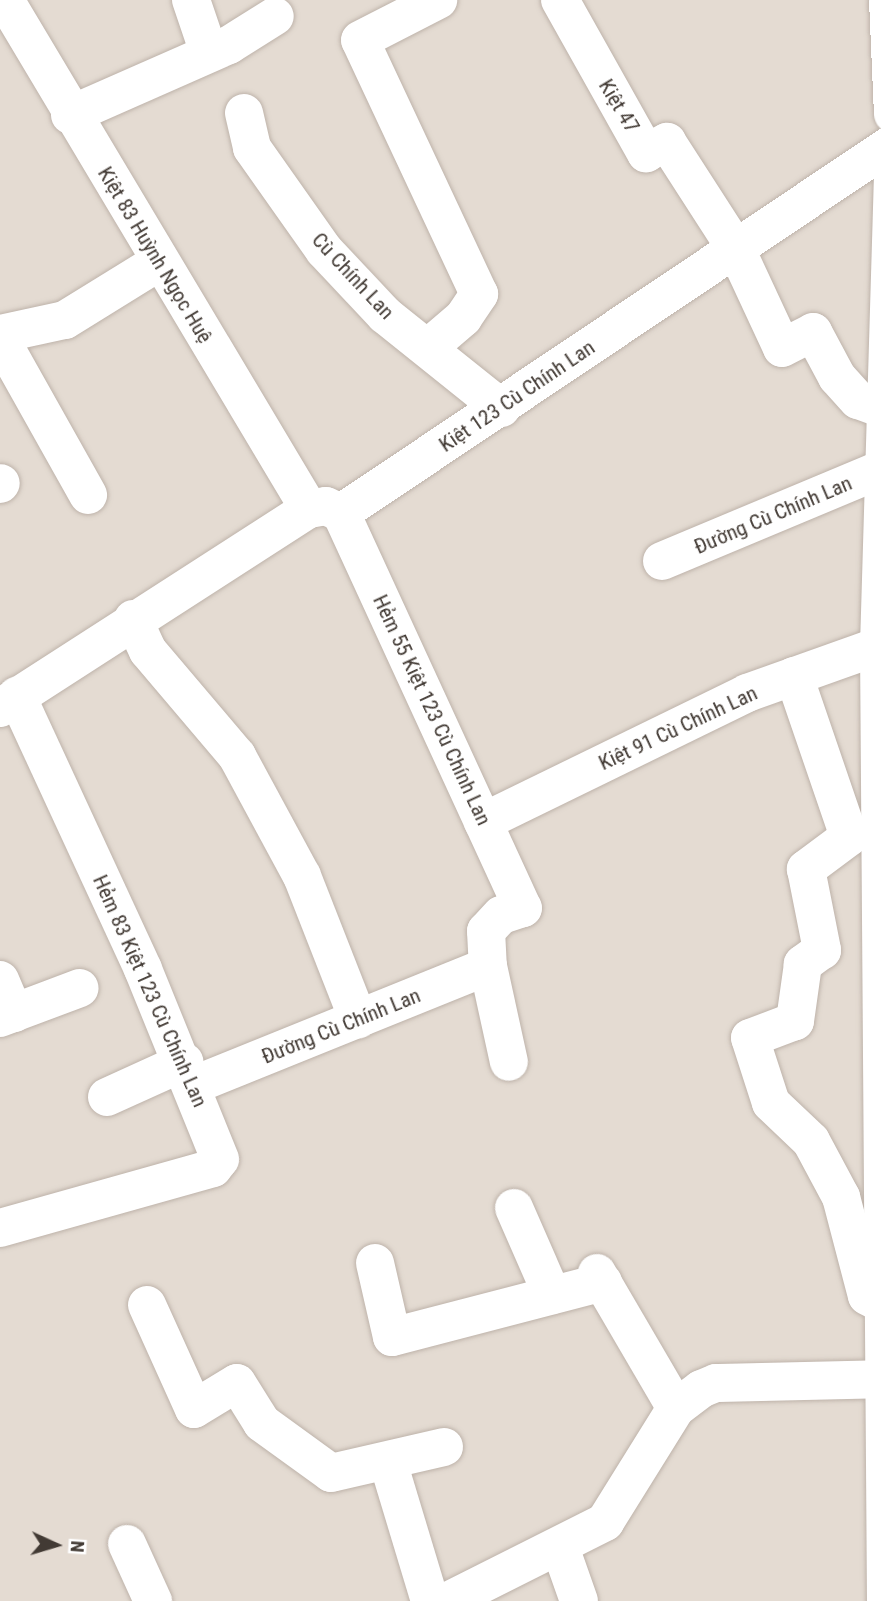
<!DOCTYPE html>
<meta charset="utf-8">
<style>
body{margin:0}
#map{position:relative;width:893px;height:1601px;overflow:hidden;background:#f0eae4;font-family:"Roboto Condensed",sans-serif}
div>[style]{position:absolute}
.residential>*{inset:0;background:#e4dbd2;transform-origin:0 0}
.roads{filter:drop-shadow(0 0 2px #beb3aa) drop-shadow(0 0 2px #beb3aa)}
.minor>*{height:38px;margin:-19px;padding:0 19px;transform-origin:19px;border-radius:19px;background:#fff}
span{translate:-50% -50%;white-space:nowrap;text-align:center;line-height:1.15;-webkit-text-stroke:6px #fff;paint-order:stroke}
.street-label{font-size:21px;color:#423a34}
.north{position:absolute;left:21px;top:1510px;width:70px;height:70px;-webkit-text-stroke:5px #fff;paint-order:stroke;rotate:94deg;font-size:19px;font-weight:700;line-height:28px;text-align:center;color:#423a34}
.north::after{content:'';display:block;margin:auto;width:24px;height:32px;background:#423a34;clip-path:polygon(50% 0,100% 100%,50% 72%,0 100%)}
</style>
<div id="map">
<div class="residential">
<i style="left:0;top:0;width:893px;height:1601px"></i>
</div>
<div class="roads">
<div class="minor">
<i style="left:5px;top:0;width:593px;rotate:59.15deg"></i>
<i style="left:191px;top:0;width:56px;rotate:71.2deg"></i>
<i style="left:560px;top:0;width:176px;rotate:60.7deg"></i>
<i style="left:646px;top:153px;width:24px;rotate:-28deg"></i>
<i style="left:667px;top:142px;width:127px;rotate:57.2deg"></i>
<i style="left:736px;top:249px;width:109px;rotate:65.1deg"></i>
<i style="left:782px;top:348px;width:35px;rotate:-27deg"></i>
<i style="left:813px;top:332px;width:51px;rotate:61.9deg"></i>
<i style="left:837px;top:377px;width:31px;rotate:48deg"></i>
<i style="left:858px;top:400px;width:30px;rotate:20deg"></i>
<i style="left:888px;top:0;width:114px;rotate:87.5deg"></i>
<i style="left:244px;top:113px;width:36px;rotate:77deg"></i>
<i style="left:252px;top:148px;width:125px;rotate:54.8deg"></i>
<i style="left:324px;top:250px;width:89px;rotate:46.8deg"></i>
<i style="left:385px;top:315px;width:149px;rotate:38.7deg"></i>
<i style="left:70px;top:115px;width:174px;rotate:-23.8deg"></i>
<i style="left:229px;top:45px;width:54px;rotate:-32.2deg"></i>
<i style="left:0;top:334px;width:66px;rotate:-12.2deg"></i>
<i style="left:65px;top:320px;width:110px;rotate:-31.7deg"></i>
<i style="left:0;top:338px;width:180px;rotate:60.7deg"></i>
<i style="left:429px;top:347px;width:45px;rotate:-40.5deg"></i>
<i style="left:463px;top:318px;width:29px;rotate:-56deg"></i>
<i style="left:479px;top:294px;width:280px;rotate:-115.1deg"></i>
<i style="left:360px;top:40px;width:88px;rotate:-27.1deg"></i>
<i style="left:0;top:484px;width:1px;rotate:-45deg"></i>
<i style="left:341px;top:513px;width:435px;rotate:65.3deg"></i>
<i style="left:523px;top:908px;width:23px;rotate:162deg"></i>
<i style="left:501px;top:915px;width:22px;rotate:133deg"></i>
<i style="left:486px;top:931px;width:35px;rotate:87deg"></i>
<i style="left:488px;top:966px;width:98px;rotate:77.7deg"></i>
<i style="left:662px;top:561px;width:241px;rotate:-22.7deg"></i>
<i style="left:133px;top:619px;width:35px;rotate:65deg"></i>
<i style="left:148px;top:651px;width:138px;rotate:49.7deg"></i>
<i style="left:237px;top:756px;width:136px;rotate:61.6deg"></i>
<i style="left:302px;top:876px;width:154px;rotate:68.6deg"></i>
<i style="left:794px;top:676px;width:170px;rotate:71.1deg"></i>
<i style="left:849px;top:837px;width:54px;rotate:143.3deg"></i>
<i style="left:806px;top:869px;width:83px;rotate:78.8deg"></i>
<i style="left:822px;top:950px;width:24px;rotate:144deg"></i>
<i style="left:803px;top:964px;width:58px;rotate:98deg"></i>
<i style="left:795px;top:1021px;width:48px;rotate:159.3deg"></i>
<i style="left:750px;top:1038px;width:68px;rotate:72.1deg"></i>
<i style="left:771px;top:1103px;width:55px;rotate:43.5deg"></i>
<i style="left:811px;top:1141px;width:64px;rotate:61.8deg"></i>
<i style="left:841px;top:1197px;width:102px;rotate:75.3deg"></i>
<i style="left:867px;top:1296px;width:11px;rotate:27deg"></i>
<i style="left:0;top:708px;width:368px;rotate:-32.8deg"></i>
<i style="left:309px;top:509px;width:17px;rotate:-10deg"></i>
<i style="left:326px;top:506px;width:17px;rotate:25deg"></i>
<i style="left:341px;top:513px;width:665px;rotate:-33.83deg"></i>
<i style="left:483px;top:822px;width:294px;rotate:-26deg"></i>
<i style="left:747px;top:693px;width:140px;rotate:-19.6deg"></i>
<i style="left:0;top:980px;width:36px;rotate:67deg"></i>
<i style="left:0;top:1018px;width:85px;rotate:-20.6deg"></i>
<i style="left:194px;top:1085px;width:317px;rotate:-22deg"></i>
<i style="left:107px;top:1097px;width:85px;rotate:-24.4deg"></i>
<i style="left:514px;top:1208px;width:95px;rotate:66.4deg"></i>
<i style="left:0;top:1228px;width:221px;rotate:-15.7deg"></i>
<i style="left:213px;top:1168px;width:11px;rotate:-52deg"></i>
<i style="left:220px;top:1159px;width:205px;rotate:-112.1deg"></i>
<i style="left:143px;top:969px;width:301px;rotate:-114.8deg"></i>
<i style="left:375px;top:1263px;width:76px;rotate:77.1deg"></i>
<i style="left:392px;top:1337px;width:218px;rotate:-14.6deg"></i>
<i style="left:597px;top:1273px;width:156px;rotate:59.7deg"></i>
<i style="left:147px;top:1305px;width:114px;rotate:65.7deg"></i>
<i style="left:194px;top:1409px;width:50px;rotate:-31.2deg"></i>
<i style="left:237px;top:1383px;width:47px;rotate:58deg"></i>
<i style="left:262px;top:1423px;width:85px;rotate:35.9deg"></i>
<i style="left:331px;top:1473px;width:116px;rotate:-13deg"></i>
<i style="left:388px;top:1462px;width:145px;rotate:73.2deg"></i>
<i style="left:127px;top:1544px;width:63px;rotate:65.5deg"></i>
<i style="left:560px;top:1547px;width:57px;rotate:70.6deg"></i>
<i style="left:448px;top:1601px;width:176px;rotate:-26.7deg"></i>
<i style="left:605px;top:1522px;width:134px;rotate:-58.1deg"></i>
<i style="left:676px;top:1408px;width:31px;rotate:-37deg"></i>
<i style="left:701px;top:1389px;width:16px;rotate:-22deg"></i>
<i style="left:716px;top:1383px;width:177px;rotate:-1.3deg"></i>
<i style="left:886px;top:1601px;width:955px;rotate:-90.42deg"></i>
<i style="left:879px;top:646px;width:472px;rotate:-88.3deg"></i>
</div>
</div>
<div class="street-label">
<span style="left:619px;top:106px;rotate:59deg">Kiệt 47</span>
<span style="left:155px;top:255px;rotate:59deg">Kiệt 83 Huỳnh Ngọc Huệ</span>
<span style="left:353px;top:276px;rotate:47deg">Cù Chính Lan</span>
<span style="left:517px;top:396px;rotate:-34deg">Kiệt 123 Cù Chính Lan</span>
<span style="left:773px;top:515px;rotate:-23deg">Đường Cù Chính Lan</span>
<span style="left:432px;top:710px;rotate:65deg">Hẻm 55 Kiệt 123 Cù Chính Lan</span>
<span style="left:678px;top:728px;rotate:-25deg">Kiệt 91 Cù Chính Lan</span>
<span style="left:150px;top:991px;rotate:66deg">Hẻm 83 Kiệt 123 Cù Chính Lan</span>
<span style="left:341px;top:1026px;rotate:-22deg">Đường Cù Chính Lan</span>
</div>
<div class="north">N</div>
</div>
